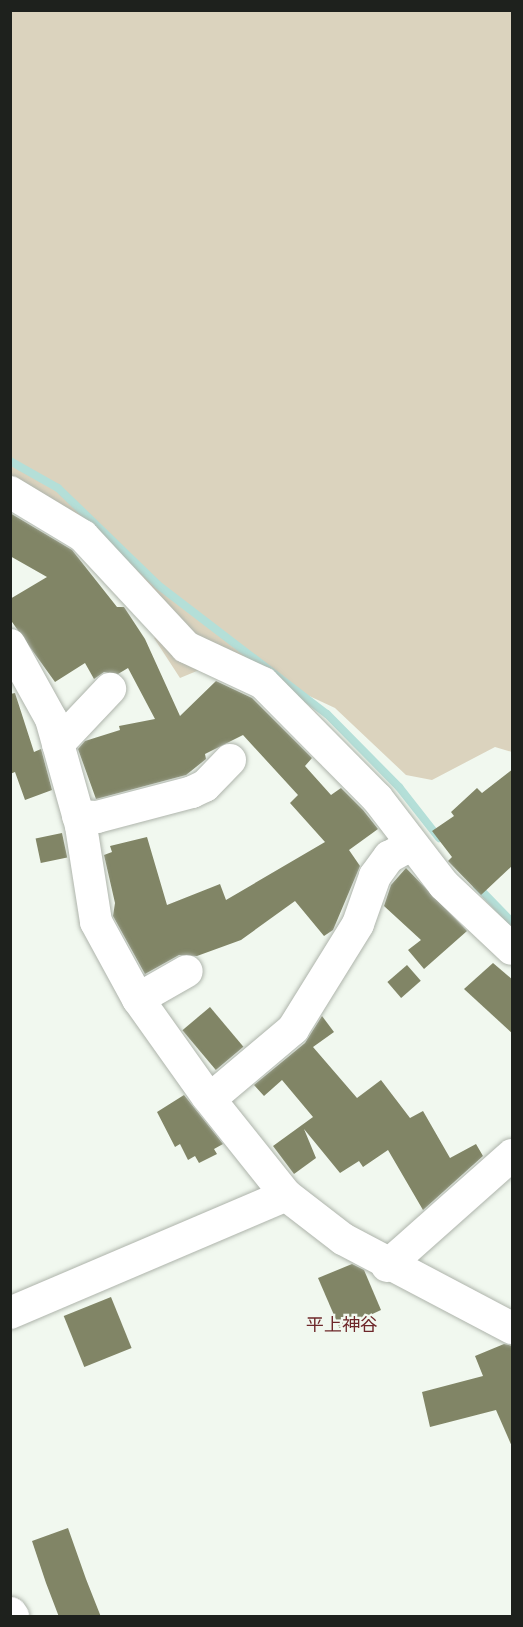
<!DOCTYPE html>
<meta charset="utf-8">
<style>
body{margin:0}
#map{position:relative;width:523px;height:1627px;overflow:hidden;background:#f1f8ef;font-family:"Archivo Narrow","Noto Sans JP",sans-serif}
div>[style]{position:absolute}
.green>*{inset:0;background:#dbd3be}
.stream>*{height:8px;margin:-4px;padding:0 4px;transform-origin:4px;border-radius:4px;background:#b4dfd8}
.building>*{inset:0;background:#818566;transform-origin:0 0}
.roads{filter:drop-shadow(0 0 2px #aeb4ab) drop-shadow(0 0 2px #aeb4ab)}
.minor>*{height:32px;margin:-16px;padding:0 16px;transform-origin:16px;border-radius:16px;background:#fff}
.tertiary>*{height:33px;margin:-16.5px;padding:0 16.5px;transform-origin:16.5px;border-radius:16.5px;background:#fff}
span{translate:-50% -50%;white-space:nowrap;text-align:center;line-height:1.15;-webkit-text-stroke:4.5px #f1f8ef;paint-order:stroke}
.quarter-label{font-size:18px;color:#6d272a}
.frame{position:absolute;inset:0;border:12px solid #1e211d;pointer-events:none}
</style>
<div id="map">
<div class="green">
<i style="clip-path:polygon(10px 11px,512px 11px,512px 752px,495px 747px,432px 780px,406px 775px,335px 708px,228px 658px,180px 678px,154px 638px,179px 622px,11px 496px)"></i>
</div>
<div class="stream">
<i style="left:10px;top:461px;width:55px;rotate:29.4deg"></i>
<i style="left:58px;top:488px;width:139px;rotate:44.1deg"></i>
<i style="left:158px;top:585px;width:213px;rotate:37.4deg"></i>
<i style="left:327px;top:714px;width:103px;rotate:45.4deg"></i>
<i style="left:399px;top:787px;width:65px;rotate:51.9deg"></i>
<i style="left:477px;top:886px;width:50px;rotate:45.8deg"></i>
</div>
<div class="building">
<i style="clip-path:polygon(10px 513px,72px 550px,117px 607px,124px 607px,145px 639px,180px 716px,216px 681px,252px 698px,312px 758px,305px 766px,331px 795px,341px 788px,363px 810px,378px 829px,349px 850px,360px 866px,333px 930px,324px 936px,295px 901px,241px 940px,197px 956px,179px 955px,145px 974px,113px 916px,115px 903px,104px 855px,112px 852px,110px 846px,147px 837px,167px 905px,220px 884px,226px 900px,325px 842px,290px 803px,298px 795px,243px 735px,205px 754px,206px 759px,186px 775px,96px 799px,78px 749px,85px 741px,120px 730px,119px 726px,155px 719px,128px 668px,118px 674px,104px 672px,94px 679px,85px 663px,55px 682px,17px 629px,10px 619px,10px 599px,47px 577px,10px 556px)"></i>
<i style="clip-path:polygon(15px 693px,34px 752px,41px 749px,52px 790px,25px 800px,15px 772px,10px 774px,10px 694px)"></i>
<i style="clip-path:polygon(513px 769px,513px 865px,481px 895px,448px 861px,452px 857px,432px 831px,454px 816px,451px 812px,477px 788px,482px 793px)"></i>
<i style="left:62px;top:833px;width:25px;height:27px;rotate:78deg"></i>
<i style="clip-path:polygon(406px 868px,467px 931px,424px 969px,408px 950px,421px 940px,384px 906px,391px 885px)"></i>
<i style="clip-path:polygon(493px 963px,513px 980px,513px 1034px,464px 989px)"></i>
<i style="left:407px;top:965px;width:21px;height:26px;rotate:49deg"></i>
<i style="left:210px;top:1007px;width:52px;height:36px;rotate:50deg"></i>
<i style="clip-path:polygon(322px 1016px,334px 1032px,313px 1047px,357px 1098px,381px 1080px,410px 1118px,423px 1111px,450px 1158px,476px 1144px,483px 1156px,423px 1210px,388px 1150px,363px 1167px,359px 1161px,340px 1173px,304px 1129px,316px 1158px,294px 1174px,273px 1146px,313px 1117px,282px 1080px,264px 1096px,254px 1085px,305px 1043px)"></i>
<i style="clip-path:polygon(184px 1095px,223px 1144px,214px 1149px,217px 1154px,199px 1163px,195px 1156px,188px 1160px,180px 1144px,175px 1147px,157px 1112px)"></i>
<i style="clip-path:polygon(352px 1264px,364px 1270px,381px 1310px,340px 1329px,318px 1278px)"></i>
<i style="left:111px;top:1297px;width:55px;height:51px;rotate:68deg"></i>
<i style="clip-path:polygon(504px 1344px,513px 1346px,513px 1449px,496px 1410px,430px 1427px,422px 1392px,483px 1376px,475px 1356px)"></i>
<i style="clip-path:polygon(68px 1528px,86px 1579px,101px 1617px,59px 1617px,46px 1583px,32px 1541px)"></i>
</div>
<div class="roads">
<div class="minor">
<i style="left:10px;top:492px;width:85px;rotate:31.1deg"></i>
<i style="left:83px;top:536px;width:151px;rotate:47.1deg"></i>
<i style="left:186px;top:647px;width:85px;rotate:25.1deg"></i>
<i style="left:263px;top:683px;width:162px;rotate:45.3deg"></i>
<i style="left:377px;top:798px;width:110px;rotate:52.4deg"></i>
<i style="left:444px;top:885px;width:93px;rotate:43.3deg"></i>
<i style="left:10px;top:645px;width:85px;rotate:61deg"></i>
<i style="left:51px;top:719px;width:111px;rotate:74.3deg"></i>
<i style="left:81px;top:826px;width:97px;rotate:81.1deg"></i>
<i style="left:96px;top:922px;width:88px;rotate:61.4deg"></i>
<i style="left:138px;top:999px;width:119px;rotate:54.6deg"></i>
<i style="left:207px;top:1096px;width:127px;rotate:51.4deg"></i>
<i style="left:286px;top:1195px;width:72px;rotate:37.7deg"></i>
<i style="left:343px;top:1239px;width:191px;rotate:27.8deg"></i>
<i style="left:58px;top:744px;width:76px;rotate:-46.6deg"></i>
<i style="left:78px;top:816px;width:19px;rotate:3deg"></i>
<i style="left:97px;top:817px;width:98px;rotate:-14.7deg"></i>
<i style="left:192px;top:792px;width:14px;rotate:-25deg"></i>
<i style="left:205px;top:786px;width:36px;rotate:-46deg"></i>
<i style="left:138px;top:999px;width:56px;rotate:-29.7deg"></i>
<i style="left:210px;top:1099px;width:109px;rotate:-40.1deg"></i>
<i style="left:293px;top:1029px;width:123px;rotate:-58.2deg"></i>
<i style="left:358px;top:924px;width:51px;rotate:-70.5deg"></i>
<i style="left:375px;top:876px;width:24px;rotate:-54deg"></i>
<i style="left:389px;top:857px;width:26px;rotate:-29deg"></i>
<i style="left:387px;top:1266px;width:167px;rotate:-41.6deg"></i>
<i style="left:10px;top:1313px;width:300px;rotate:-23.1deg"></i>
</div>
<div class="tertiary">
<i style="left:10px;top:1613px;width:4px;rotate:56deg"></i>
</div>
</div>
<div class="quarter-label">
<span style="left:342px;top:1325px">平上神谷</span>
</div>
<div class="frame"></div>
</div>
